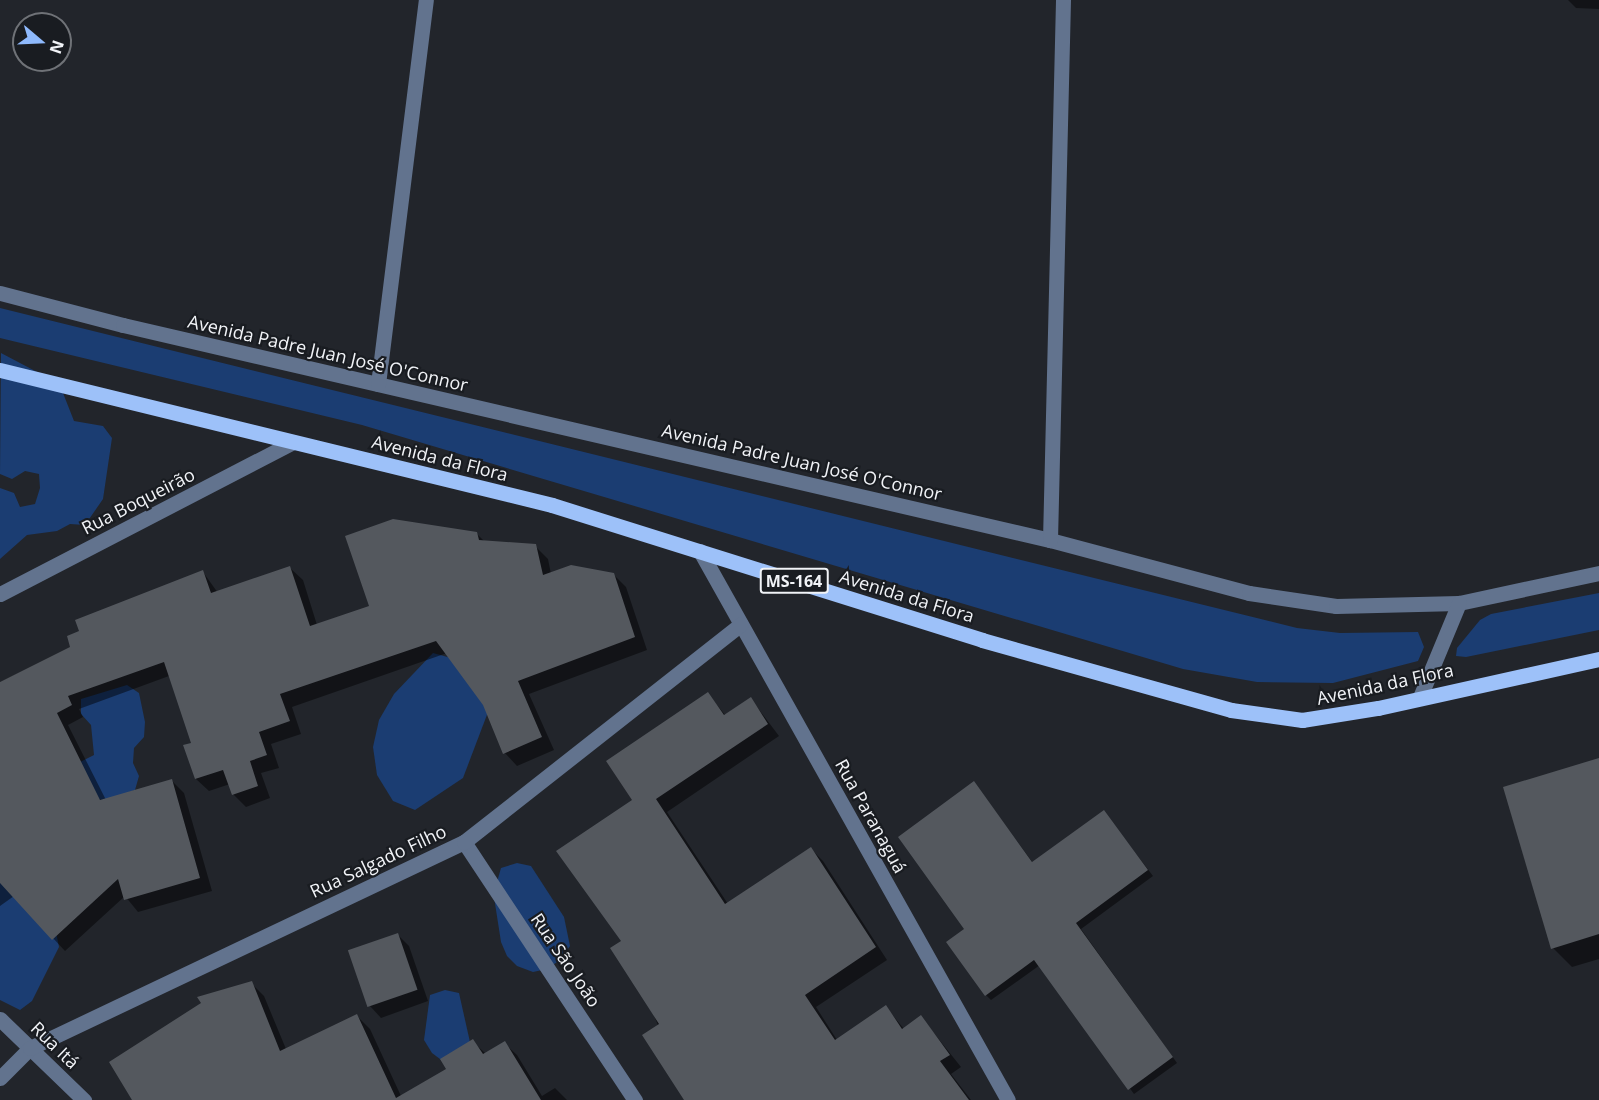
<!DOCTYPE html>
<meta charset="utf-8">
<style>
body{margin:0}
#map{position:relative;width:1599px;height:1100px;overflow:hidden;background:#22252b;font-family:"Open Sans",sans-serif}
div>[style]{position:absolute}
.green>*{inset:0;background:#1b3d72}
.shadow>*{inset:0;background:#0007}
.building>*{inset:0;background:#54585e;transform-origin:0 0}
.minor>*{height:15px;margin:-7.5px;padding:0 7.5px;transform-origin:7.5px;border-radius:7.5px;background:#62738e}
.major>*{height:15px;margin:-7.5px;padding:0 7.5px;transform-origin:7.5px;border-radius:7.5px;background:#9dc1f9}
span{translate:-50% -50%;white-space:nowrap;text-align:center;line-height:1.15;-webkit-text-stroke:4.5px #191c21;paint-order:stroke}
.shield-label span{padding:2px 4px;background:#191c21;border:2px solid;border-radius:4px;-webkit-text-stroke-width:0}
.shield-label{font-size:16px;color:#f1f3f7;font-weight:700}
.street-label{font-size:18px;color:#f1f3f7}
.north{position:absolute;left:12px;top:12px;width:60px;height:60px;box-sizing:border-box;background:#191c21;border:2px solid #6f7277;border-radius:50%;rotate:109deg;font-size:16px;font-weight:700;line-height:24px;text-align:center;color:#f1f3f7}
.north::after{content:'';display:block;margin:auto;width:21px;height:27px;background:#8eb9fc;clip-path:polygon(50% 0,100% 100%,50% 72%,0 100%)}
</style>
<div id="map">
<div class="green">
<i style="clip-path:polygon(0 308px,1297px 628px,1340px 633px,1418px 632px,1424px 647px,1418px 661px,1333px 683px,1257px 682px,1183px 669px,362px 425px,0 338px)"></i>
<i style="clip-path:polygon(1px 353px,39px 373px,63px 393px,74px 421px,103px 426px,112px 438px,103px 499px,85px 525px,70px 524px,57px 531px,27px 535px,0 559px,0 488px,14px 493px,20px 507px,35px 504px,40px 488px,39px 474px,25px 471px,12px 479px,0 474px)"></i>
<i style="clip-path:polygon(1599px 593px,1599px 630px,1466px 657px,1456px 656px,1457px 648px,1480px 620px,1491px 614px)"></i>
<i style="clip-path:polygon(433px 653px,480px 666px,496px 691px,463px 778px,415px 810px,393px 801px,377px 775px,373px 747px,379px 720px,394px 694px)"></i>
<i style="clip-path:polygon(127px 685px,139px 693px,145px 722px,144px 737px,134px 748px,133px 763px,139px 776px,135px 790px,107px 800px,92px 799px,80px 762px,94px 755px,91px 725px,81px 714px,81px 699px)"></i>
<i style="clip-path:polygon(0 841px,56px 932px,59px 947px,32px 1001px,20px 1010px,0 1000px)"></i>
<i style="clip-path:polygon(517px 863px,531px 866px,564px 917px,570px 946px,560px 960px,547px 969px,533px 972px,517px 966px,507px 956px,501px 942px,494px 897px,497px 882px,501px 868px)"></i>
<i style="clip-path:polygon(445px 990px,459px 993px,472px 1051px,448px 1065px,432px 1053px,424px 1040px,430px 995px)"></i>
</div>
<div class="shadow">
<i style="clip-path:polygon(1568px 0,1599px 0,1599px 9px,1576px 8px)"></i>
<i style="clip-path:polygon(476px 533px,484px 541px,535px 546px,548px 559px,551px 574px,613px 574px,626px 587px,647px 650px,529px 694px,554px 750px,517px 766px,505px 753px,484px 704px,447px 653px,292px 707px,301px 734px,271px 744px,279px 768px,261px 773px,270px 798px,246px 807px,233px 794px,230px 784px,209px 791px,196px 779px,185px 746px,193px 744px,169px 676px,79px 709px,83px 717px,68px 725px,106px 800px,172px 781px,184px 793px,212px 891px,138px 912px,125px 896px,65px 951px,14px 896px,0 906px,0 682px,72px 648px,203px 572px,218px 593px,290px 568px,303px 580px,317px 625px,371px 607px)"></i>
<i style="clip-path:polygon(708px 694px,726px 716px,751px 699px,779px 736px,667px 812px,728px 904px,811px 849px,823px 861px,887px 960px,816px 1007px,837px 1040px,886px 1007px,904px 1029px,921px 1017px,961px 1067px,951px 1074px,971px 1100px,689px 1100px,623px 941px,634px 801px)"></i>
<i style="clip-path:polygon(1599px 760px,1599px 959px,1572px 967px,1553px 948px)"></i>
<i style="clip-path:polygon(979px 789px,1033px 863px,1104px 812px,1153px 876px,1081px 929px,1177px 1063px,1134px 1094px,1040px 965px,991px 1000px,986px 995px,966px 929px)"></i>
<i style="clip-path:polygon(397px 934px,409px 946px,428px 1001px,381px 1018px,370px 1006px)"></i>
<i style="clip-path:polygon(251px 983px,264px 996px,286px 1049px,357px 1016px,370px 1029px,401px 1096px,448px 1070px,472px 1041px,486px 1054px,504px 1043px,517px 1055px,542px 1096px,555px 1088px,567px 1100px,133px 1100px)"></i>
</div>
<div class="building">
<i style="clip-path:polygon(393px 519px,477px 532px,479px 540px,536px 544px,543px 575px,571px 565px,614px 573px,635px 637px,518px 681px,542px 737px,503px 754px,483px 705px,436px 641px,280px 694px,290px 721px,259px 732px,267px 755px,250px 761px,258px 786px,232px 795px,223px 770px,195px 779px,183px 745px,191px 743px,164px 662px,68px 696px,72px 705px,57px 713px,100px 800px,172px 779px,200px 878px,124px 900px,118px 879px,52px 940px,0 883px,0 682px,70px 647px,67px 636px,79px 631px,75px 620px,203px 570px,211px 593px,290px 566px,310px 626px,369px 606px,345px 536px)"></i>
<i style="clip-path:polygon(708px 692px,724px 715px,751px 697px,768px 724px,656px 799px,725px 904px,811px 847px,876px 947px,805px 995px,835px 1040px,886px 1005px,902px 1029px,921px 1015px,950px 1055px,940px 1061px,969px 1100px,684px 1100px,642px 1035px,659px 1024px,610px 948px,621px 941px,556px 851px,632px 800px,606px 761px)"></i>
<i style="clip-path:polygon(1599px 758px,1599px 934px,1551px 949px,1503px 787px)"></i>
<i style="clip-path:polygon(974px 781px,1032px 862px,1104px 810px,1148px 870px,1076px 923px,1173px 1057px,1128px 1090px,1034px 960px,985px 996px,946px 942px,964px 929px,898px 837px)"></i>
<i style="left:398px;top:933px;width:60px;height:53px;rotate:71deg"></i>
<i style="clip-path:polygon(252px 981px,280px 1051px,357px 1014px,396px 1098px,446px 1069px,440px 1059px,473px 1039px,483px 1054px,505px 1041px,541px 1100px,132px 1100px,109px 1062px,201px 1003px,197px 997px)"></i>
</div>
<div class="minor">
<i style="left:0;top:293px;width:127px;rotate:14.6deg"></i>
<i style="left:123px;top:325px;width:952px;rotate:13.06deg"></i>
<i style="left:1050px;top:540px;width:206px;rotate:14.9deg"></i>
<i style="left:1249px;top:593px;width:88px;rotate:8.5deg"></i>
<i style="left:1336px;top:606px;width:123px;rotate:-1.4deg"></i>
<i style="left:1459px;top:603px;width:143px;rotate:-12.1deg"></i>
<i style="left:378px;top:384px;width:387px;rotate:-82.9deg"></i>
<i style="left:1050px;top:540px;width:540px;rotate:-88.62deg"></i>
<i style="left:700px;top:551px;width:629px;rotate:60.71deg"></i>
<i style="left:0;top:594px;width:330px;rotate:-27.4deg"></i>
<i style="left:1420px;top:697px;width:102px;rotate:-67.5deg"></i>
<i style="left:464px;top:842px;width:310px;rotate:56.5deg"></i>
<i style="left:0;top:1019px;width:117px;rotate:44deg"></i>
<i style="left:0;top:1078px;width:42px;rotate:-45deg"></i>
<i style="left:30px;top:1048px;width:480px;rotate:-25.4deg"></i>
<i style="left:464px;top:842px;width:352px;rotate:-38.2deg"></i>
</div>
<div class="major">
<i style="left:0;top:370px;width:568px;rotate:13.74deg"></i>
<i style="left:552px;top:505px;width:451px;rotate:17.4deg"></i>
<i style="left:982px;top:640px;width:259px;rotate:15.7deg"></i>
<i style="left:1231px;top:710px;width:72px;rotate:8deg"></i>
<i style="left:1302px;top:720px;width:77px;rotate:-9deg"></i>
<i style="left:1378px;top:708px;width:226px;rotate:-12.5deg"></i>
</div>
<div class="shield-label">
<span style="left:794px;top:581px">MS-164</span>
</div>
<div class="street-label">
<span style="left:328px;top:353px;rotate:13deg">Avenida Padre Juan José O'Connor</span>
<span style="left:440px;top:458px;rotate:14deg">Avenida da Flora</span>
<span style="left:802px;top:462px;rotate:13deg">Avenida Padre Juan José O'Connor</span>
<span style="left:138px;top:501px;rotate:-27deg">Rua Boqueirão</span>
<span style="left:907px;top:596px;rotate:17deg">Avenida da Flora</span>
<span style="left:1385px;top:684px;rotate:-12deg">Avenida da Flora</span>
<span style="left:871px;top:816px;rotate:61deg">Rua Paranaguá</span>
<span style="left:378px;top:861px;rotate:-25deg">Rua Salgado Filho</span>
<span style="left:566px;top:960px;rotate:56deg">Rua São João</span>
<span style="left:55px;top:1045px;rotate:44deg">Rua Itá</span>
</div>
<div class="north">N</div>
</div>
